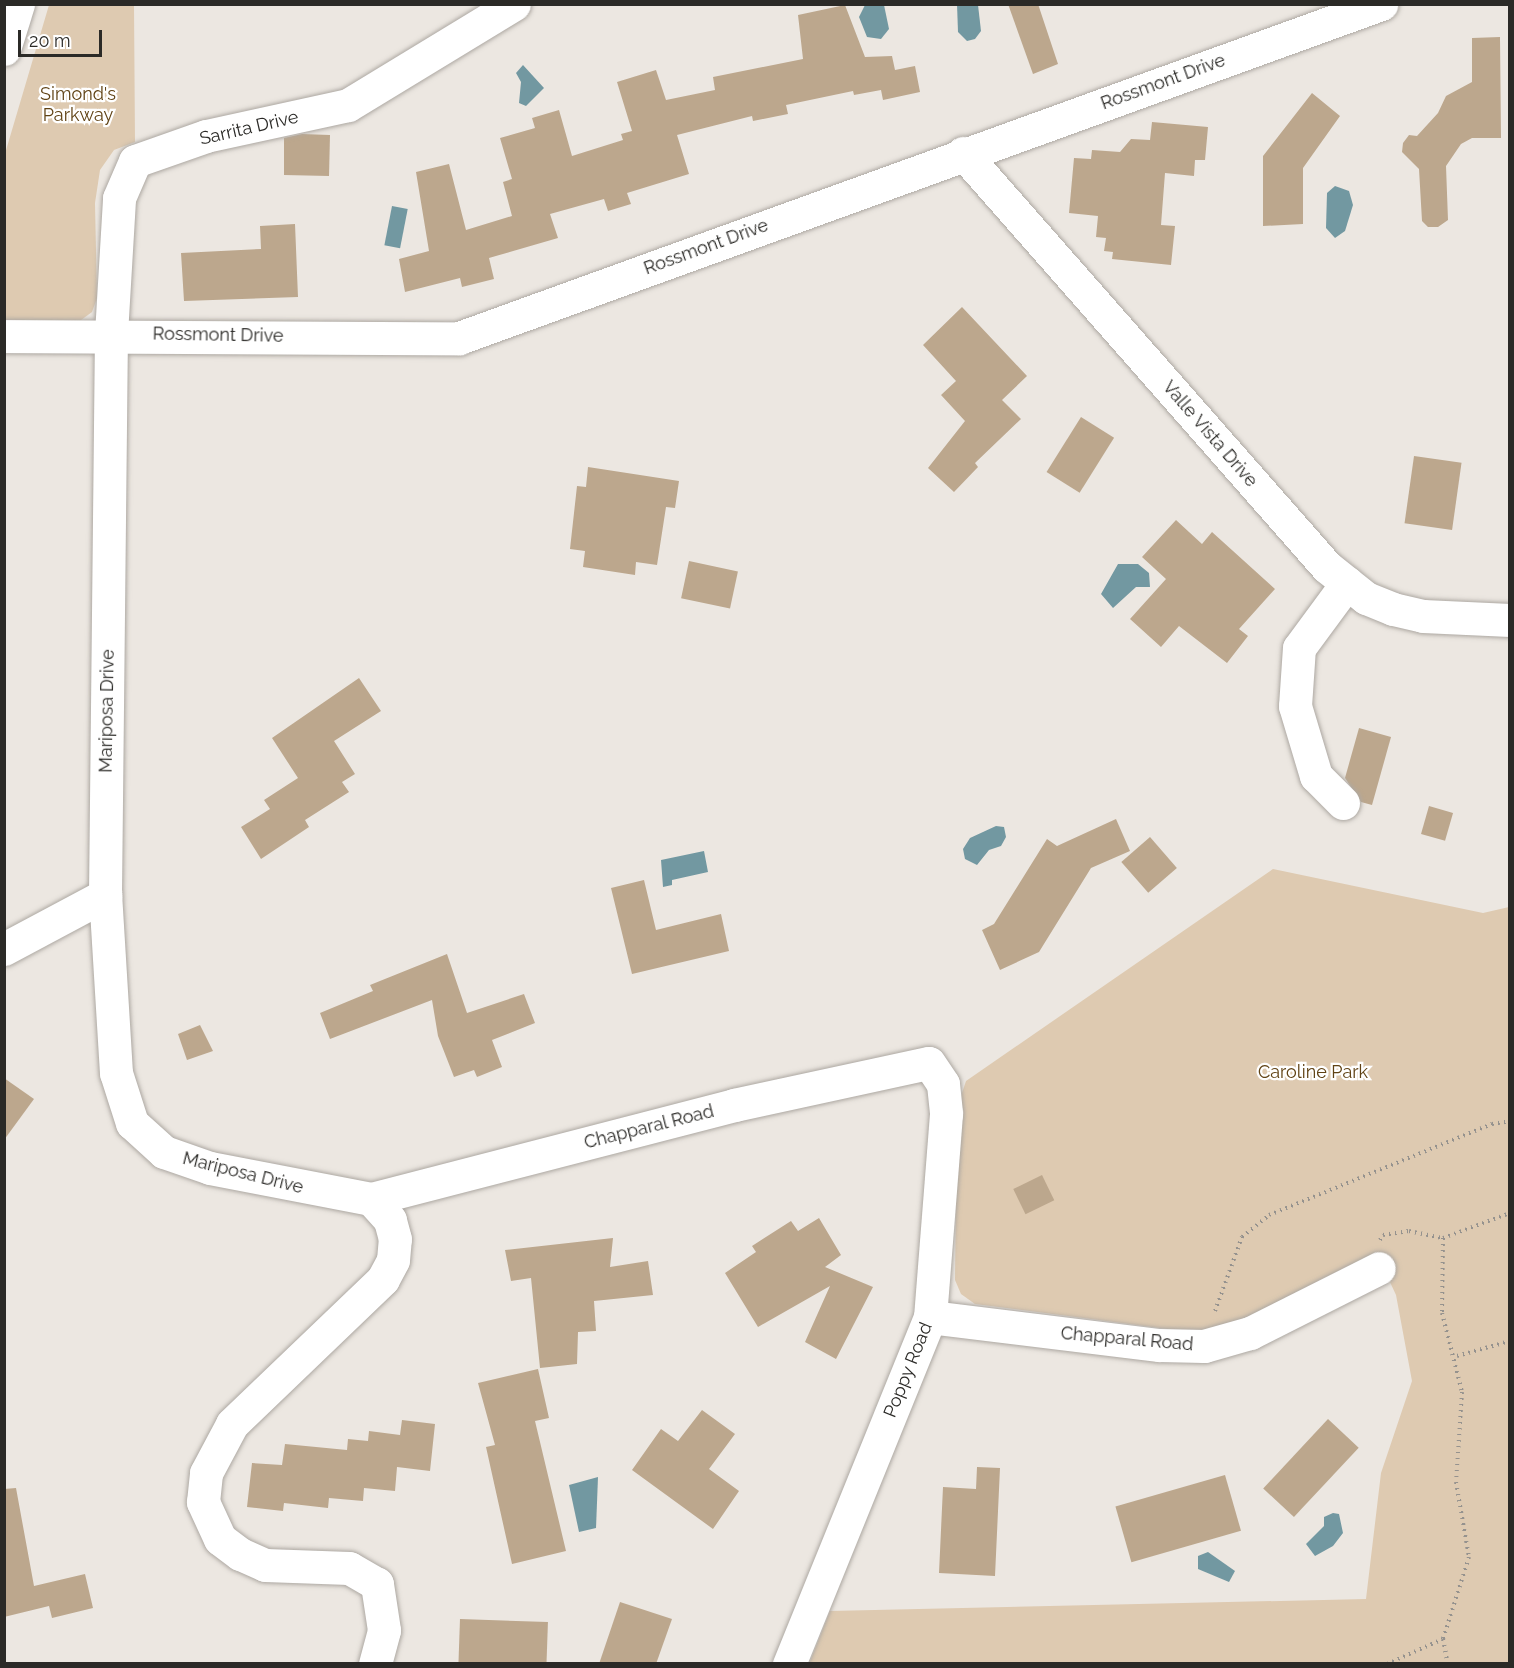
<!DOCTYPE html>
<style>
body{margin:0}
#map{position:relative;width:1514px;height:1668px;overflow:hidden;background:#ece7e1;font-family:Raleway,sans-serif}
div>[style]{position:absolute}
.green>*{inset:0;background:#decab1}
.water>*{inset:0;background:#7298a1;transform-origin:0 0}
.building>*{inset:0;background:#bca78d;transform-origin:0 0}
.path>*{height:4px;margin-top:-2px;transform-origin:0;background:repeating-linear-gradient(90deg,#95928e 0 1.5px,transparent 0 6px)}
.roads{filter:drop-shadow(0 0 2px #ada8a2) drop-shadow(0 0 2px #ada8a2)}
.minor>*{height:33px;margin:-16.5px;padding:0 16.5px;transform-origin:16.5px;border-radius:16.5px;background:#fff}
span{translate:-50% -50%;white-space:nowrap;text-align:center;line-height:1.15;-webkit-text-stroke:4.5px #fff;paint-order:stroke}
.street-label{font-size:18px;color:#2b2a27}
.park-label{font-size:18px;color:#604214}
.frame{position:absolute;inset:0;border:6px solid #2b2a27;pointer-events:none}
.scale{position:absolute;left:18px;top:30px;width:84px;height:27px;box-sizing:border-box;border:3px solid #2b2a27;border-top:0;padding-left:8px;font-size:18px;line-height:21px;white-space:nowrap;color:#2b2a27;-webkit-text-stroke:4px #fff;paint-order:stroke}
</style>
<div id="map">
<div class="green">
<i style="clip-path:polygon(49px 5px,134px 5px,135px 142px,114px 150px,100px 170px,95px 203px,97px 298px,92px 312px,77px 323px,5px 325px,4px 157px)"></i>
<i style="clip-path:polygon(1273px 869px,1483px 913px,1509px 907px,1509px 1663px,809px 1664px,830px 1611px,1366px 1599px,1381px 1473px,1412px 1381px,1396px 1295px,1376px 1252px,1237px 1324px,1191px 1332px,975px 1304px,961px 1294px,955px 1280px,957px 1108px,966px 1081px)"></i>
</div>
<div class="water">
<i style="clip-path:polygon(957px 4px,978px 5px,981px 31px,975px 39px,967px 41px,958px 32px)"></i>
<i style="clip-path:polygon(865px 5px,884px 5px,889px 29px,881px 39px,867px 37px,859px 17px)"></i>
<i style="clip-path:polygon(523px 65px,544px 88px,526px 106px,519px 103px,521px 82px,516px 73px)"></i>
<i style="clip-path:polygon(1335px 186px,1349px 191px,1353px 205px,1345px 231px,1335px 238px,1326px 228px,1327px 193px)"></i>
<i style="left:392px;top:206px;width:16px;height:40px;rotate:11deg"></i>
<i style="clip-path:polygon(1118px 564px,1138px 564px,1149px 573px,1150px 587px,1136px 587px,1113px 608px,1101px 594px)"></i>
<i style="clip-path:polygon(996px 826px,1004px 827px,1006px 837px,1001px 846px,989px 850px,977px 865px,965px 859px,963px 849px,970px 838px)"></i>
<i style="clip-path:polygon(704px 851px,708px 872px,672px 880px,672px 885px,663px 887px,661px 860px)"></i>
<i style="clip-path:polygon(598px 1477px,596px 1528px,579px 1532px,569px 1485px)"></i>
<i style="clip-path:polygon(1333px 1513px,1339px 1514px,1343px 1533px,1333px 1546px,1315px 1556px,1306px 1544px,1324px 1526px,1324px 1517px)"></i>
<i style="clip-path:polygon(1208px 1552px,1235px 1571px,1229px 1582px,1198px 1569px,1198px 1556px)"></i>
</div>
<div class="building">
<i style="clip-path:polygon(1008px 4px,1038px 4px,1058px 64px,1033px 74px)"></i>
<i style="clip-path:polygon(845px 5px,865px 57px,892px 56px,895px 70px,915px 66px,920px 92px,883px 100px,881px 90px,854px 95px,853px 91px,786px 105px,788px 114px,753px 121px,752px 116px,677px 135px,689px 174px,627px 193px,631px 204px,608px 211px,604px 199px,550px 214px,558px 238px,489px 258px,494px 279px,462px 287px,460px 278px,405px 292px,399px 259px,429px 251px,416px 172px,449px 164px,466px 230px,512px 216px,503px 182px,512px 179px,500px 138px,535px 128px,532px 118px,559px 110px,572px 156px,623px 140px,621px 134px,632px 131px,617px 82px,656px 70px,666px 100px,715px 90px,713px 77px,803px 59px,798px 15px)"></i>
<i style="clip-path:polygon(1500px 37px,1501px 138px,1472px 138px,1461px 144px,1446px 166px,1448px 220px,1438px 227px,1428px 227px,1422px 221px,1419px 169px,1402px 152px,1403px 143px,1409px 135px,1417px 136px,1438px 113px,1446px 96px,1472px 82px,1472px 38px)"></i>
<i style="clip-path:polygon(1312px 93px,1340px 116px,1303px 168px,1303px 224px,1263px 226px,1263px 156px)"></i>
<i style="clip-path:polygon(1152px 122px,1208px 127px,1205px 160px,1195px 160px,1194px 176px,1165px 173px,1161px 225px,1175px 226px,1171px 265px,1112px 259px,1113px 252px,1104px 251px,1106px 238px,1096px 237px,1098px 216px,1069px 213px,1074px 158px,1091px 159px,1092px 150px,1120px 152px,1131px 139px,1150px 140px)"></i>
<i style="clip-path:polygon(302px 134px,330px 135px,329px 176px,284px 175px,284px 138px)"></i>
<i style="clip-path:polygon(295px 224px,298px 297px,184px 301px,181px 253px,261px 249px,260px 226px)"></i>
<i style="clip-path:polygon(962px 307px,1027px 376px,1002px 400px,1021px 419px,975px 463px,978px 467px,954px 492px,928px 468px,965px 421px,941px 395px,956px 381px,923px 345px)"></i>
<i style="left:1081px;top:417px;width:39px;height:65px;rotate:32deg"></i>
<i style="left:1414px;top:456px;width:48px;height:68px;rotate:8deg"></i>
<i style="clip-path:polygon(588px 467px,679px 481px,675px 508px,666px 507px,657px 565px,636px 562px,635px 575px,583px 567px,585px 551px,570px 549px,577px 486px,586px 487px)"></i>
<i style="clip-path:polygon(1176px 520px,1202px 544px,1212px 532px,1275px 589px,1239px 629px,1248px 636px,1227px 663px,1179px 626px,1161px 647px,1130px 619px,1166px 579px,1142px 557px)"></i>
<i style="left:689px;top:561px;width:50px;height:38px;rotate:12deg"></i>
<i style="clip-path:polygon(359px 678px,381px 711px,334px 741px,355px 774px,342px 782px,349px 792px,305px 820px,309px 827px,261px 859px,241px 827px,270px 809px,264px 800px,298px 778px,272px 738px)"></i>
<i style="clip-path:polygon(1359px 728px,1391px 737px,1372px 805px,1361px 802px,1345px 778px)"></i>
<i style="left:1429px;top:806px;width:25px;height:29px;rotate:16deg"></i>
<i style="clip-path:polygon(1116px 819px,1130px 851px,1091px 868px,1039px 952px,1000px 970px,982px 930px,994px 924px,1047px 839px,1057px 846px)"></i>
<i style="left:1150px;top:837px;width:41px;height:38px;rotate:49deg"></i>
<i style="clip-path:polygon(644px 880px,656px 930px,721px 914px,729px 951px,632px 974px,611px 888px)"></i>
<i style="clip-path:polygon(447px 954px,467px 1013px,524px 994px,535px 1023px,492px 1040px,502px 1067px,477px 1077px,474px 1070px,454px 1077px,438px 1036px,432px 1000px,330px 1039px,320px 1013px,373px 991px,370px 985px)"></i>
<i style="clip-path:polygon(200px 1025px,213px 1051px,187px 1060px,178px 1034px)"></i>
<i style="clip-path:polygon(4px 1078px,34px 1099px,4px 1140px)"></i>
<i style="left:1042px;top:1175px;width:28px;height:32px;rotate:64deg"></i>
<i style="clip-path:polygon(819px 1218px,841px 1255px,825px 1267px,873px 1287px,836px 1359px,805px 1342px,830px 1286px,758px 1327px,725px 1273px,756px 1252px,752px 1246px,791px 1221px,798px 1231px)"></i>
<i style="clip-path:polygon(613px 1238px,610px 1267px,648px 1261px,653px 1295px,594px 1301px,596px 1331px,578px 1332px,577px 1364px,540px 1368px,531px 1278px,511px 1281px,505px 1250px)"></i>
<i style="clip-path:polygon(538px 1369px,549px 1418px,535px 1421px,566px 1551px,512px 1564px,486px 1447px,495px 1445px,478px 1383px)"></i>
<i style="clip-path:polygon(702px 1410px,735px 1434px,709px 1469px,739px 1491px,713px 1529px,632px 1470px,661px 1429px,678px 1441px)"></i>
<i style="left:1328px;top:1419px;width:42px;height:95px;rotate:43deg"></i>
<i style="clip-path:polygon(402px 1420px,435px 1424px,430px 1471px,397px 1467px,395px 1491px,364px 1488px,363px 1501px,329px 1498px,328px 1508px,284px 1503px,283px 1511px,247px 1507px,252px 1463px,282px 1465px,285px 1444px,347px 1450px,348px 1439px,368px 1441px,369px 1431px,400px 1435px)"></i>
<i style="clip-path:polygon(977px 1467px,1000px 1468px,995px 1576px,939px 1573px,943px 1487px,976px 1489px)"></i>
<i style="left:1225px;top:1475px;width:58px;height:114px;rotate:74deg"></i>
<i style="clip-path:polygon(16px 1488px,34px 1586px,85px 1574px,93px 1608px,52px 1618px,49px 1606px,4px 1617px,4px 1489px)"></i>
<i style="clip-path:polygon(620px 1602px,672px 1619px,656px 1664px,599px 1664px)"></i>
<i style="left:460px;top:1619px;width:88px;height:45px;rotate:2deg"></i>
</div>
<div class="path">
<i style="left:1443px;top:1238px;width:72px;rotate:-20.5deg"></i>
<i style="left:1380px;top:1240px;width:6px;rotate:-59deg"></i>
<i style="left:1383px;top:1235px;width:26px;rotate:-9deg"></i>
<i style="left:1409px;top:1231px;width:35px;rotate:12deg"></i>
<i style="left:1443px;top:1238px;width:75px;rotate:90.8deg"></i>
<i style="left:1442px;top:1313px;width:81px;rotate:75.8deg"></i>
<i style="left:1462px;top:1392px;width:90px;rotate:93.8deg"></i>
<i style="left:1456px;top:1482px;width:76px;rotate:80.2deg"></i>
<i style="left:1469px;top:1557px;width:86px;rotate:107.6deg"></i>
<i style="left:1443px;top:1639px;width:25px;rotate:79deg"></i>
<i style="left:1215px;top:1311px;width:79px;rotate:-70deg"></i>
<i style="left:1242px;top:1237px;width:35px;rotate:-39deg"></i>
<i style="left:1269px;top:1215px;width:241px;rotate:-22.2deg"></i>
<i style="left:1492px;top:1124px;width:18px;rotate:-9deg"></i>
<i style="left:1457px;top:1356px;width:55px;rotate:-15.8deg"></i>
<i style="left:1387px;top:1664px;width:61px;rotate:-24.1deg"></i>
</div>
<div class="roads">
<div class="minor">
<i style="left:4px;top:49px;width:47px;rotate:-72.7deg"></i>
<i style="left:963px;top:153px;width:551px;rotate:48.68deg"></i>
<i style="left:1327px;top:567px;width:50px;rotate:38.5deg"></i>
<i style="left:1366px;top:598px;width:29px;rotate:22deg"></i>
<i style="left:1393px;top:609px;width:31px;rotate:13deg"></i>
<i style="left:1423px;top:616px;width:87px;rotate:2.6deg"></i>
<i style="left:4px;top:336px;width:455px;rotate:0.3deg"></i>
<i style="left:459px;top:338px;width:981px;rotate:-19.91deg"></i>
<i style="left:1343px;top:803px;width:38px;rotate:-135deg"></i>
<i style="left:1316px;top:776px;width:73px;rotate:-106.7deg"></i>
<i style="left:1295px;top:706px;width:58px;rotate:-86.1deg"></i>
<i style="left:1299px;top:648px;width:81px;rotate:-53.6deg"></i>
<i style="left:4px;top:949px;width:115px;rotate:-28.1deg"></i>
<i style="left:371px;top:1199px;width:375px;rotate:-14.5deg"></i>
<i style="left:734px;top:1105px;width:199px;rotate:-12.2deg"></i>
<i style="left:929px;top:1063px;width:25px;rotate:56deg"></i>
<i style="left:943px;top:1084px;width:30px;rotate:84deg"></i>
<i style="left:946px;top:1114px;width:204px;rotate:94.5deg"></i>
<i style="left:930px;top:1317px;width:375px;rotate:112.1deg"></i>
<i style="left:930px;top:1317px;width:231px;rotate:7deg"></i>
<i style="left:1159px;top:1345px;width:45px;rotate:1.3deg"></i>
<i style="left:1204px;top:1346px;width:48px;rotate:-15.8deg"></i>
<i style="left:1250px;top:1333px;width:144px;rotate:-26.7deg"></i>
<i style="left:375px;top:1664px;width:35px;rotate:-75deg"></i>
<i style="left:384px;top:1630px;width:47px;rotate:-98.7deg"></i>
<i style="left:377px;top:1584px;width:32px;rotate:-150deg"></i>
<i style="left:349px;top:1568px;width:84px;rotate:-178deg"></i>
<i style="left:265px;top:1565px;width:27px;rotate:-156deg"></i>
<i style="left:240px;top:1554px;width:25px;rotate:-143deg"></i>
<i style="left:220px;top:1539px;width:41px;rotate:-114.7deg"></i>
<i style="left:203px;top:1502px;width:29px;rotate:-84deg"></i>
<i style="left:206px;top:1473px;width:55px;rotate:-62deg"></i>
<i style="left:232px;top:1424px;width:209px;rotate:-43.8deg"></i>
<i style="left:383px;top:1279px;width:21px;rotate:-62deg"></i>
<i style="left:393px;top:1260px;width:21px;rotate:-85deg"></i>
<i style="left:395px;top:1239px;width:20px;rotate:-105deg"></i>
<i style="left:390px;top:1220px;width:28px;rotate:-132deg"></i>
<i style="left:371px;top:1199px;width:164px;rotate:-169.1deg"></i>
<i style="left:210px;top:1168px;width:49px;rotate:-160.8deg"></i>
<i style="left:164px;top:1152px;width:43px;rotate:-137.8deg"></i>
<i style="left:132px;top:1123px;width:52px;rotate:-107.7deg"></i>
<i style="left:116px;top:1073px;width:178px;rotate:-93.5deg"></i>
<i style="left:105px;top:895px;width:561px;rotate:-89.39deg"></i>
<i style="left:111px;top:334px;width:136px;rotate:-86.6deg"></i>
<i style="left:119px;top:198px;width:40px;rotate:-66.6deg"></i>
<i style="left:135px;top:161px;width:75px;rotate:-19.4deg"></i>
<i style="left:206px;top:136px;width:145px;rotate:-12.3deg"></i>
<i style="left:348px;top:105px;width:194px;rotate:-31.3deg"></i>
</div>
</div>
<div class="street-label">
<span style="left:1163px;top:82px;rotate:-20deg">Rossmont Drive</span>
<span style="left:249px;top:128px;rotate:-13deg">Sarrita Drive</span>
<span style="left:706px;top:247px;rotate:-20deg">Rossmont Drive</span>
<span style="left:218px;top:335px;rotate:1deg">Rossmont Drive</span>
<span style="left:1210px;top:434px;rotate:49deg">Valle Vista Drive</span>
<span style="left:107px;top:711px;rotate:-89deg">Mariposa Drive</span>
<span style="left:649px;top:1127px;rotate:-14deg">Chapparal Road</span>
<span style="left:243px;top:1173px;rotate:14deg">Mariposa Drive</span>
<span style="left:1127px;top:1339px;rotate:5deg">Chapparal Road</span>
<span style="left:908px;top:1370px;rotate:-68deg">Poppy Road</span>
</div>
<div class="park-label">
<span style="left:78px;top:105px">Simond's<br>Parkway</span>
<span style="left:1313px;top:1072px">Caroline Park</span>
</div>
<div class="frame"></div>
<div class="scale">20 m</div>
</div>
